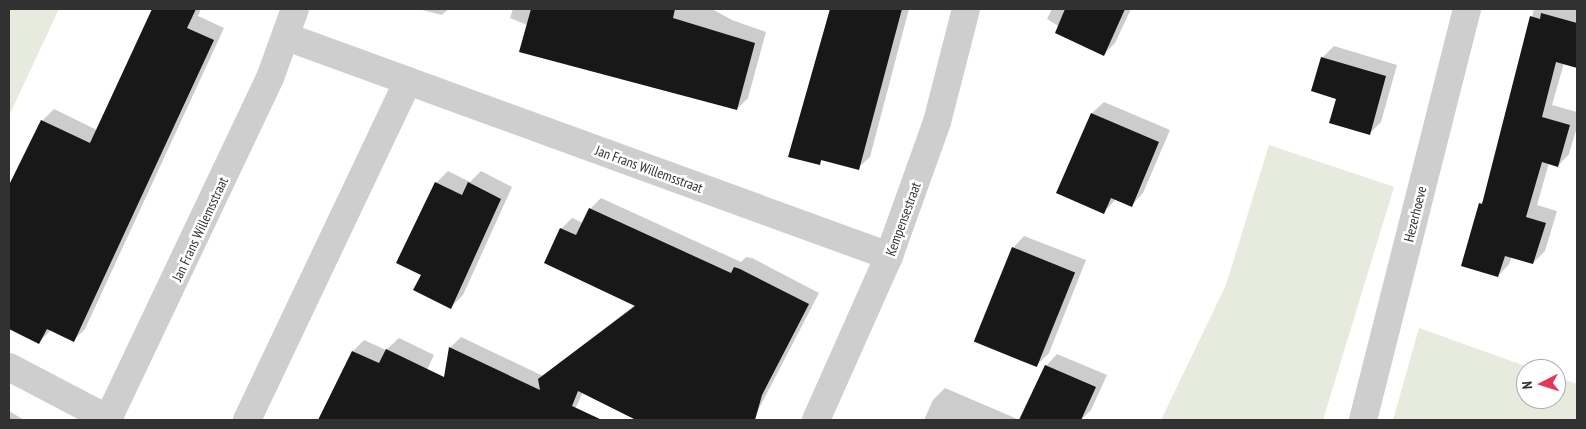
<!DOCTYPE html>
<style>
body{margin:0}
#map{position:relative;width:1586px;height:429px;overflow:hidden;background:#fff;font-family:"PT Sans Narrow",sans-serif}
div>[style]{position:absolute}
.green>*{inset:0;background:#e6ebdd}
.shadow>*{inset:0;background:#0003}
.building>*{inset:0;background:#181818;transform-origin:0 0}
.minor>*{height:28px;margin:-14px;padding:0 14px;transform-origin:14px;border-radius:14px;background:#cecece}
span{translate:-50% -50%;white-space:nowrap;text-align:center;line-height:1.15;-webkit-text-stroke:5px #fff;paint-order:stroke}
.street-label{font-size:14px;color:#313131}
.frame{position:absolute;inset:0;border:10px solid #313131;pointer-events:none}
.north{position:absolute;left:1516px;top:359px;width:50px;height:50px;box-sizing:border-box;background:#fff;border:1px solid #adadad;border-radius:50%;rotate:265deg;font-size:14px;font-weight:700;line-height:20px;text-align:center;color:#313131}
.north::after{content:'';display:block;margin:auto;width:18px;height:22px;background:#e33859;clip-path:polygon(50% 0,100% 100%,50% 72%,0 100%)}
</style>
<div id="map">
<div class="green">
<i style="clip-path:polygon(9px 9px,59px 9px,9px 116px)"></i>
<i style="clip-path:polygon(1269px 145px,1394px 187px,1323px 420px,1161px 420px,1226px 285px)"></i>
<i style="clip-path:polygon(1419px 328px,1534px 369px,1526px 369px,1526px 399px,1556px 399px,1556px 377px,1577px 384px,1577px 420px,1393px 420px)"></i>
</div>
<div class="shadow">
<i style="clip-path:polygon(153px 9px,201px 9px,198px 16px,224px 28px,85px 329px,74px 340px,51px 330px,39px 342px,9px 328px,32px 271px,9px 259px,9px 188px,42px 121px,54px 109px,97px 130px)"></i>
<i style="clip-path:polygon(418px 9px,448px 9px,442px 15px)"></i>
<i style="clip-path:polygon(513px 9px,712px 9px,732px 20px,766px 32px,748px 98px,737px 109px,510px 18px)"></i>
<i style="clip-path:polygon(830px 9px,909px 9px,870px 157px,858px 168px,824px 159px,819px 163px,790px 156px)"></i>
<i style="clip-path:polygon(1052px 9px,1131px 9px,1115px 43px,1104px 54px,1047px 19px)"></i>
<i style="clip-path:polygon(1534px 9px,1577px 9px,1577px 67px,1564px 63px,1552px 105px,1577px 112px,1577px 127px,1569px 154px,1558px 166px,1549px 163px,1537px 205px,1557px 211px,1545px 251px,1533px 263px,1512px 256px,1509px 264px,1498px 276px,1480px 204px,1485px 199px)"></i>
<i style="clip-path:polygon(1334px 46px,1397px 65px,1381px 122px,1370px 133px,1338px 98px,1322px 58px)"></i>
<i style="clip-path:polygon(1104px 102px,1170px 130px,1143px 193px,1132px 205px,1116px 199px,1104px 212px,1092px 113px)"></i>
<i style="clip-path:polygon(448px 171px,470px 182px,481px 171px,512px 187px,463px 295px,451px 307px,422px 274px,436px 183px)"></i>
<i style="clip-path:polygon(601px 198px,741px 262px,746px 257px,752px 258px,819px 293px,753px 420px,639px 420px,583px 392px,570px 420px,532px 420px,502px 407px,442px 394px,450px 348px,461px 337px,543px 376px,635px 305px,561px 229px,572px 218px,583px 223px,590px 209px)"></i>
<i style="clip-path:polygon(1024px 236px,1086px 260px,1049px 353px,1037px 365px,1013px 248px)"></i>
<i style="clip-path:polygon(399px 338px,434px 355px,403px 420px,319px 420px,353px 351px,364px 340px,386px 350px)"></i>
<i style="clip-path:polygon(1057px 354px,1107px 375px,1091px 410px,1081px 420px,1061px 413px,1058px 420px,1021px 420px,1046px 366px)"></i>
<i style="clip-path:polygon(945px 388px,1020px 420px,924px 420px,933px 400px)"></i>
<i style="clip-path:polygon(9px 411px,24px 420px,9px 420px)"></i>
</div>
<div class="building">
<i style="clip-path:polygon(152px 9px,196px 9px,187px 28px,214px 40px,74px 342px,47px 329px,39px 344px,9px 329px,9px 185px,41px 120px,90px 143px)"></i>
<i style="clip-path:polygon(531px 9px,675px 9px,673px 18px,755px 43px,737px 110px,519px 52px)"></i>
<i style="clip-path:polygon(830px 9px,902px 9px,859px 170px,821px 160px,820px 165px,788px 157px)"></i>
<i style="clip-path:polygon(1065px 9px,1125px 9px,1104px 56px,1055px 33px)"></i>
<i style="clip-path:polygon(1541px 13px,1577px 23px,1577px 68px,1556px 62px,1542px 117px,1570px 125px,1558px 167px,1542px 162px,1526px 217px,1546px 223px,1533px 264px,1505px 256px,1498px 277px,1461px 266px,1479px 203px,1482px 204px,1530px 16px,1540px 19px)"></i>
<i style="clip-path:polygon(1321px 57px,1386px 76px,1370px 135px,1329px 123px,1336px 99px,1311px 91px)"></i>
<i style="clip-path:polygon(1091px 113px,1159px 142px,1132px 207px,1111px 198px,1104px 214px,1056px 193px)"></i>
<i style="clip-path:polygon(435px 182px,462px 195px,468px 182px,501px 199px,451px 309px,413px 290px,421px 275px,396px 263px)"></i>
<i style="clip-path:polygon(589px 208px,731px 273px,734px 267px,740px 269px,809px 304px,762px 395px,755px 420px,636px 420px,578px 391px,572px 406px,602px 420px,318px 420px,352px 351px,379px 363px,386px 349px,444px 377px,449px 347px,540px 390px,538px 379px,635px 306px,544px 263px,560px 228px,576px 235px)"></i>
<i style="left:1012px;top:247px;width:68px;height:102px;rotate:22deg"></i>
<i style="clip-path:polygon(1045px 365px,1096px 387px,1081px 420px,1019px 420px)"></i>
</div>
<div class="minor">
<i style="left:287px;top:37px;width:641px;rotate:19.99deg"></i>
<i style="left:9px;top:367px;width:114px;rotate:27.7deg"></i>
<i style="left:108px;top:419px;width:378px;rotate:-64.6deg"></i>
<i style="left:270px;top:78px;width:73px;rotate:-70.1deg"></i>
<i style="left:247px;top:420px;width:375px;rotate:-64.6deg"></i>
<i style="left:816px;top:420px;width:180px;rotate:-66deg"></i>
<i style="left:889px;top:256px;width:142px;rotate:-70.3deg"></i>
<i style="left:937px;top:122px;width:117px;rotate:-75.6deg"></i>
<i style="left:1363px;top:420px;width:424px;rotate:-75.8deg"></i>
</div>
<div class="street-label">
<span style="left:649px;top:169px;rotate:20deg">Jan Frans Willemsstraat</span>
<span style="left:1415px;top:214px;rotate:-76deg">Hezerhoeve</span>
<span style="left:903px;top:219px;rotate:-70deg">Kempensestraat</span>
<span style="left:200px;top:229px;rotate:-65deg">Jan Frans Willemsstraat</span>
</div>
<div class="frame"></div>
<div class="north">N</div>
</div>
